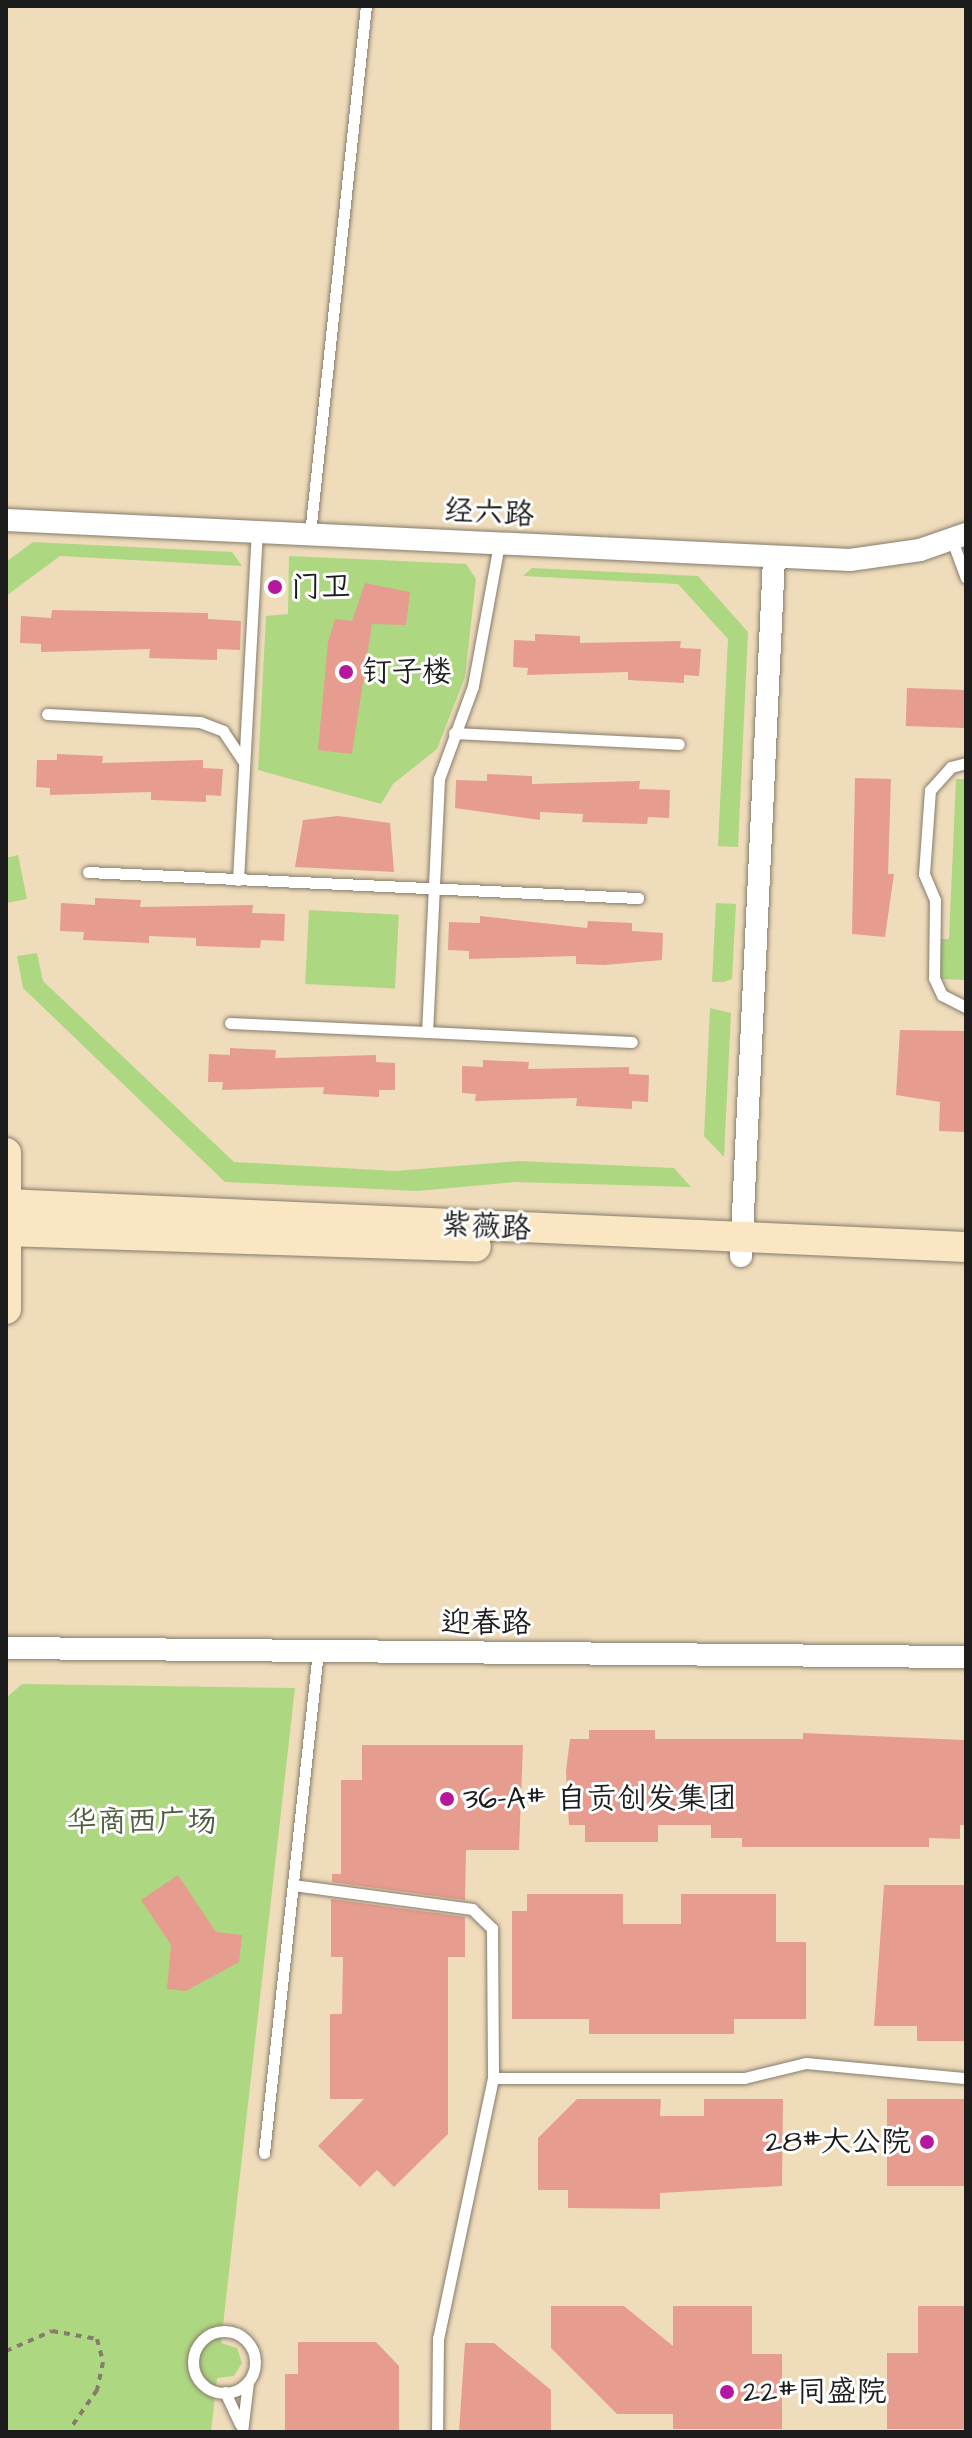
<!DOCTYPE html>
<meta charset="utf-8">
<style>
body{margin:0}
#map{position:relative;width:972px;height:2438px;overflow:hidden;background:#efdcbb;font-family:"Architects Daughter","LXGW WenKai TC",sans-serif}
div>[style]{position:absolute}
.green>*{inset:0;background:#aed781;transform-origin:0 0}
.building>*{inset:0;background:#e69d8f;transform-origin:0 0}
.path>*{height:4px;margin-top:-2px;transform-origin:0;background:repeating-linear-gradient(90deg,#867c6c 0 6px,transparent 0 12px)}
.roads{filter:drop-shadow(0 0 2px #867c6c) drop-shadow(0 0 2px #867c6c)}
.service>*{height:11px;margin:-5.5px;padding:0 5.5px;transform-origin:5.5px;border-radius:5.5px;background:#fff}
.service>.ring{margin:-5.5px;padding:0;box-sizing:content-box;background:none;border:11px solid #fff;border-radius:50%}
.minor>*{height:22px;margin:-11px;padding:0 11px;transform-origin:11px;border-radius:11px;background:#fff}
.secondary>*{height:30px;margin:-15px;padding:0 15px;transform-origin:15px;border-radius:15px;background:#fbe6c3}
.dots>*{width:22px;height:22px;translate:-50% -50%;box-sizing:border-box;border:4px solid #fff;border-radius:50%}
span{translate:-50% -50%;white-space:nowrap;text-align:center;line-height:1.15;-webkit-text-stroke:6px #fff;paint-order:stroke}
.street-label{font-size:30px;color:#1c1c1c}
.poi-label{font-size:30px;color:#1c1c1c}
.left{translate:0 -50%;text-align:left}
.right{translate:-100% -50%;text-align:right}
.park-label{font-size:30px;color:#4f5d3f}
.frame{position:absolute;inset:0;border:8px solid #1c1c1c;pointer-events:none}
</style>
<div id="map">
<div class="green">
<i style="clip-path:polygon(33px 542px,232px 552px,242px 566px,60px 556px,6px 596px,6px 562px)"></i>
<i style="clip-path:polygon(289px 556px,466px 564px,476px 579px,465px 677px,437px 749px,393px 784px,381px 804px,258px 770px,266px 616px,288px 614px)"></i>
<i style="clip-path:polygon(532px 568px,698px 576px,748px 632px,738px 847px,718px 846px,728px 639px,678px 584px,523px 576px)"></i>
<i style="clip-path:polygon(956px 779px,966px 779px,966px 980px,942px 979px,939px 968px,940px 939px,949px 939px)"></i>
<i style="clip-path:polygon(18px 855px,27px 899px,7px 903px,6px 858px)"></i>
<i style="clip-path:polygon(716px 903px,736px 904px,732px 979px,724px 982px,712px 982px)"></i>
<i style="left:309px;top:910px;width:90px;height:74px;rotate:3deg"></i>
<i style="clip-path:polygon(37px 953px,43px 981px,234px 1162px,395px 1171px,518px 1161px,674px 1168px,691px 1187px,515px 1182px,418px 1191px,225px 1182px,23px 988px,17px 956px)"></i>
<i style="clip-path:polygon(710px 1008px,731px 1013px,724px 1157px,704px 1136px)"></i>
<i style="clip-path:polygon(22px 1684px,295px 1688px,221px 2343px,237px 2348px,242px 2363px,234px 2376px,217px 2378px,211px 2432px,6px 2432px,6px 1698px)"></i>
</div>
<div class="building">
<i style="clip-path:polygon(365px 583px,410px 592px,406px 625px,372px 624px,352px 754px,318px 750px,328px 642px,335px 619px,352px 621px)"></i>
<i style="clip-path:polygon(52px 610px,208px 613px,208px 619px,241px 621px,240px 650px,217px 649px,217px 660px,149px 658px,150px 649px,41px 652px,41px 644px,20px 643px,21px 616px,51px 618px)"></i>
<i style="clip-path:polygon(535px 634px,580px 636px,580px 643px,681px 641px,680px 648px,701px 649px,699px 676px,684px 675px,684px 683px,628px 680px,628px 672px,527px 675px,528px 668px,513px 667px,514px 640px,535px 641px)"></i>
<i style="left:907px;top:688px;width:59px;height:38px;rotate:2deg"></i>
<i style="clip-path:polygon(57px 754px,103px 756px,102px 763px,203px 760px,203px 768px,223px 769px,221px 796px,206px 795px,206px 802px,151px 800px,151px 792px,50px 795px,50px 788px,36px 787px,37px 760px,57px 760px)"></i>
<i style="clip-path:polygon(487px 774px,532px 776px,532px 784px,640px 781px,639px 789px,670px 790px,669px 818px,648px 817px,647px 824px,582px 822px,583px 814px,540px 812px,540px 820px,455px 808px,456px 780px,487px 781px)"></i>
<i style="clip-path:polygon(855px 778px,891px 779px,888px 874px,894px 874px,885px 937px,852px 934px)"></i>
<i style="clip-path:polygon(338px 816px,390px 823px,394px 872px,295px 867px,303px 820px)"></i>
<i style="clip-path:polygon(95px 898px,141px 900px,140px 907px,253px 905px,252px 913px,285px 914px,284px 941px,261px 940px,260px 948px,196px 946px,196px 938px,149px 936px,149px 943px,83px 940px,84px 932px,60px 931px,61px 903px,95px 905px)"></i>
<i style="clip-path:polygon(480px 916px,587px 928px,588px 921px,632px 923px,632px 931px,663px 933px,662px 960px,604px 965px,576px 964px,576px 956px,469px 959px,469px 951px,448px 950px,449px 922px,480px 923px)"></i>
<i style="clip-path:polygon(900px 1030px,966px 1031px,966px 1132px,939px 1131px,940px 1102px,896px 1095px)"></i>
<i style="clip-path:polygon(230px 1048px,276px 1050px,275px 1058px,376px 1055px,376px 1062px,395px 1063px,395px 1090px,379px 1090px,379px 1097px,323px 1094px,324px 1087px,222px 1090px,223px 1082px,208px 1082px,209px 1054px,230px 1055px)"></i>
<i style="clip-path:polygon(483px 1060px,529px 1062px,528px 1069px,629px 1067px,629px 1074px,649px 1075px,648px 1102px,632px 1101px,632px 1109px,576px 1106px,577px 1098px,475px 1101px,476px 1094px,462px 1093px,462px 1066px,483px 1067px)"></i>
<i style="clip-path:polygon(589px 1730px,655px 1730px,655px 1739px,803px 1739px,803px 1733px,964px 1740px,966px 1825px,960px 1825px,960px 1839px,929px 1838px,929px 1847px,742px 1847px,742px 1838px,711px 1838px,711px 1825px,658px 1825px,658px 1842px,585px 1842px,585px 1825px,569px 1825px,566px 1771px,570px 1739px,589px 1739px)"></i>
<i style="clip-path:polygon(362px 1745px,523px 1745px,519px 1850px,466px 1850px,465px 1900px,332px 1882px,332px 1874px,341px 1874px,341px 1780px,362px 1780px)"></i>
<i style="clip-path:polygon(178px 1875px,216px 1932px,242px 1935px,239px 1962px,186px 1991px,167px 1989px,171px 1945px,141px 1900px)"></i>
<i style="clip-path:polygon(884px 1885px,966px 1885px,966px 2041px,917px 2041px,917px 2026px,874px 2026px)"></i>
<i style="clip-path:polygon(527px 1894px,623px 1894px,623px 1924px,681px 1924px,681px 1894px,776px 1894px,776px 1942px,806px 1942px,806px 2019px,734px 2019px,734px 2034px,589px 2034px,589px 2019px,512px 2019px,512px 1911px,527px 1911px)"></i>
<i style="clip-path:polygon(331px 1899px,465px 1917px,465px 1957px,448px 1957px,448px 2134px,394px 2187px,377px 2170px,360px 2187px,318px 2146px,364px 2099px,330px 2099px,330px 2014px,342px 2014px,343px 1957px,331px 1957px)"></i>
<i style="clip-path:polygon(577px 2099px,661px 2099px,660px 2116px,704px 2116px,704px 2099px,783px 2099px,782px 2186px,660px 2193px,660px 2209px,568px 2208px,568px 2190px,538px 2190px,538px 2138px)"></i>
<i style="left:887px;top:2099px;width:79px;height:87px"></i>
<i style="clip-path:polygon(551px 2306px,624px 2306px,673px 2346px,673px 2306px,752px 2306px,752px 2354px,782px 2354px,782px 2429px,673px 2429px,673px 2414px,617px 2414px,551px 2348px)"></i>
<i style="clip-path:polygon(918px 2306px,966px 2306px,966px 2429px,887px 2429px,887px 2353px,918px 2353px)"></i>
<i style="clip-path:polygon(298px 2342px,376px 2342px,399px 2366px,399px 2432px,285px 2432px,285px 2374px,298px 2374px)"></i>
<i style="clip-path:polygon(465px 2343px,494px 2343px,551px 2390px,551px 2432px,459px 2432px)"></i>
</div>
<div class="path">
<i style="left:6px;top:2351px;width:50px;rotate:-23.5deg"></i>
<i style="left:52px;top:2331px;width:46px;rotate:10.1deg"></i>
<i style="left:97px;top:2339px;width:24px;rotate:75deg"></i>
<i style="left:103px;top:2362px;width:29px;rotate:102deg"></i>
<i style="left:97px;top:2390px;width:44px;rotate:124.8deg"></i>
</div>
<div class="roads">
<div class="service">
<i style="left:310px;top:534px;width:531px;rotate:-83.95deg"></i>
<i style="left:952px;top:540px;width:40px;rotate:69.8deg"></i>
<i style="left:499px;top:544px;width:144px;rotate:100.4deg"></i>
<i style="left:473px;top:686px;width:99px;rotate:110.1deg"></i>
<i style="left:439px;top:779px;width:253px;rotate:92.7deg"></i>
<i style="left:427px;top:1032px;width:205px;rotate:2.8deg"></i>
<i style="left:47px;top:714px;width:153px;rotate:3deg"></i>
<i style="left:200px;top:722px;width:25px;rotate:21deg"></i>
<i style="left:223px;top:731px;width:36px;rotate:56deg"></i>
<i style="left:454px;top:733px;width:225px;rotate:2.8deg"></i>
<i style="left:966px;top:763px;width:16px;rotate:165deg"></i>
<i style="left:951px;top:767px;width:31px;rotate:132deg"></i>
<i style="left:930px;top:790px;width:84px;rotate:94.1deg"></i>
<i style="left:924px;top:874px;width:28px;rotate:67deg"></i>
<i style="left:935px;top:900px;width:78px;rotate:90.7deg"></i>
<i style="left:934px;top:978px;width:19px;rotate:65deg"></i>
<i style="left:942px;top:995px;width:27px;rotate:27deg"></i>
<i style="left:88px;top:872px;width:551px;rotate:2.71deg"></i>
<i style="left:238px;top:880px;width:350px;rotate:-86.9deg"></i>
<i style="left:230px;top:1023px;width:197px;rotate:2.6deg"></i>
<i style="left:293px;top:1885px;width:181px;rotate:7.6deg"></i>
<i style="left:472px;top:1909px;width:28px;rotate:44deg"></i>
<i style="left:492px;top:1928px;width:150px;rotate:89.6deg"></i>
<i style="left:493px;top:2078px;width:266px;rotate:101.9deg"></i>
<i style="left:438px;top:2338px;width:94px;rotate:90.6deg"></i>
<i style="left:493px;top:2078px;width:251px"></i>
<i style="left:744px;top:2078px;width:64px;rotate:-13.6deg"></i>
<i style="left:806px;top:2063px;width:161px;rotate:5.4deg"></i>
<i style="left:264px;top:2153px;width:505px;rotate:-83.86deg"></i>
<i class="ring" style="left:193px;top:2331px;width:51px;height:51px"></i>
<i style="left:225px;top:2392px;width:35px;rotate:65deg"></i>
<i style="left:242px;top:2432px;width:50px;rotate:-83.2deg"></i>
</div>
<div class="minor">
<i style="left:6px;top:520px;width:845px;rotate:2.71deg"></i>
<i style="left:850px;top:560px;width:71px;rotate:-8.1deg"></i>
<i style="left:920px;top:550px;width:49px;rotate:-19.2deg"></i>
<i style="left:741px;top:1256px;width:699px;rotate:-87.29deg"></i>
<i style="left:6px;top:1648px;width:960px;rotate:0.54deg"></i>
</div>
<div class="secondary">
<i style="left:6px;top:1153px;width:156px;rotate:90deg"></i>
<i style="left:6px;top:1204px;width:961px;rotate:2.56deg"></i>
<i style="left:6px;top:1231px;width:470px;rotate:1.9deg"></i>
</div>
</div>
<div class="dots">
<i style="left:275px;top:587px;background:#b5179e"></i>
<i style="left:346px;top:672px;background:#b5179e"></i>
<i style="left:447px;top:1799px;background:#b5179e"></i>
<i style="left:927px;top:2142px;background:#b5179e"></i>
<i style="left:727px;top:2392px;background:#b5179e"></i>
</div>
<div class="street-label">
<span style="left:489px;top:513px;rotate:3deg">经六路</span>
<span style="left:486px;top:1227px;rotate:3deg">紫薇路</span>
<span style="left:486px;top:1623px">迎春路</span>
</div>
<div class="poi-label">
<span class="left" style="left:291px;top:587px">门卫</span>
<span class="left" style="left:362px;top:672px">钉子楼</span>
<span class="left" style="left:463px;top:1799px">36-A# 自贡创发集团</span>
<span class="right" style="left:911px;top:2142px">28#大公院</span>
<span class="left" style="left:743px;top:2392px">22#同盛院</span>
</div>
<div class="park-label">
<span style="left:142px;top:1822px">华商西广场</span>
</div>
<div class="frame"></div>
</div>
